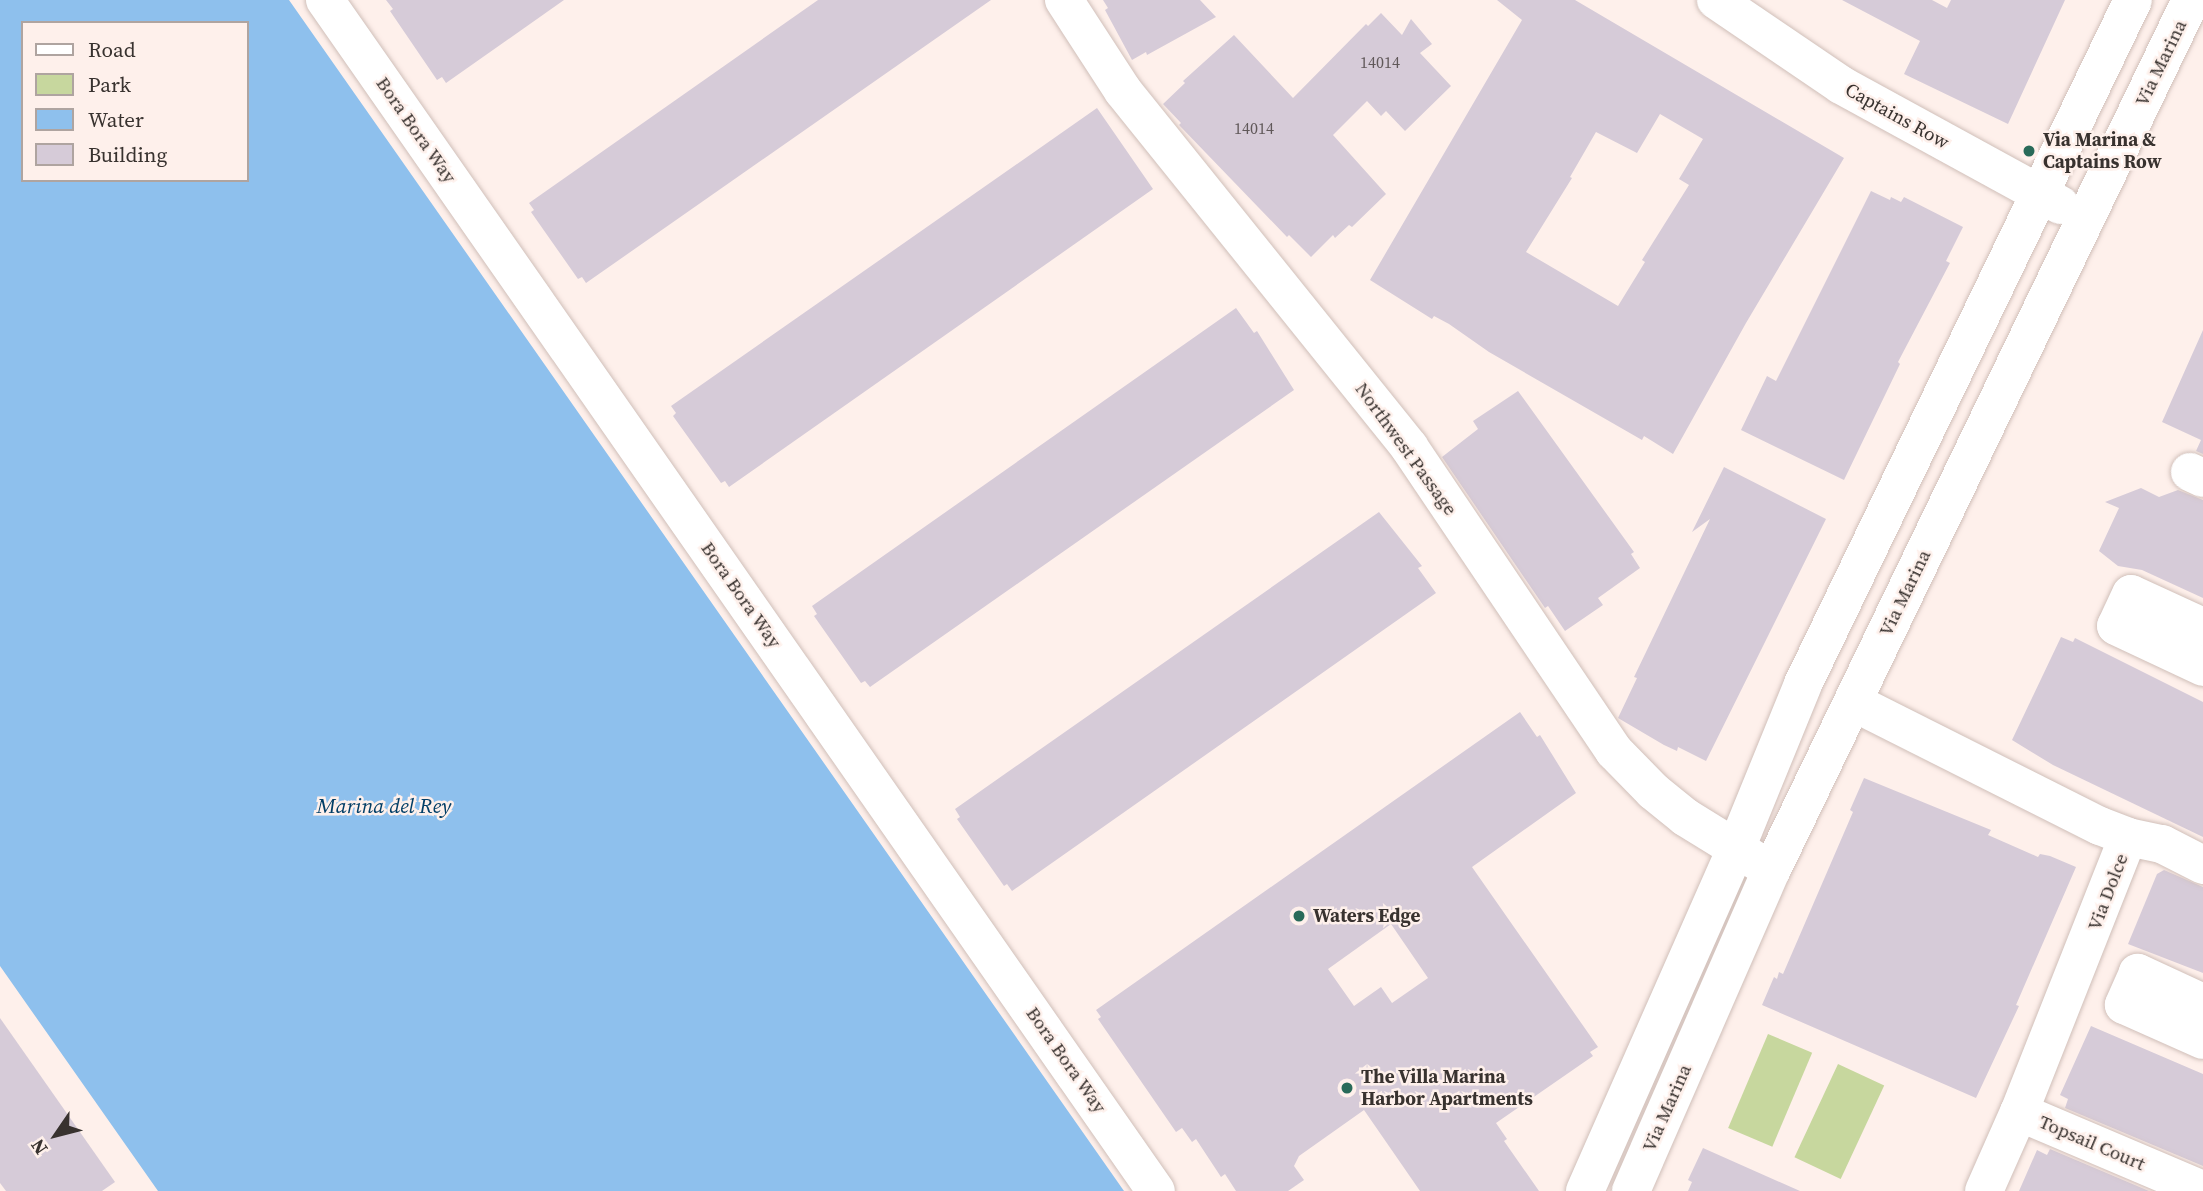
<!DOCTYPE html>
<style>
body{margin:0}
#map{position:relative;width:2203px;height:1191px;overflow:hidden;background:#fef0eb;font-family:"Source Serif 4",serif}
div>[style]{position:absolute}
.green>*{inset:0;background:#c7d79e;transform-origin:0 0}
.water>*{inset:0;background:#8ec0ed}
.building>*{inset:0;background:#d6cbd8}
.roads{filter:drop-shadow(0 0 2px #d0bfb9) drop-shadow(0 0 2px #d0bfb9)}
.minor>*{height:38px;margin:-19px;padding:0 19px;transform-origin:19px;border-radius:19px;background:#fff}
.dots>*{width:19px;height:19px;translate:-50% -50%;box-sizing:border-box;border:4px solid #fef0eb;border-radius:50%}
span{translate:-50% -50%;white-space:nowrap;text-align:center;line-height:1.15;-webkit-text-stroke:5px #fef0eb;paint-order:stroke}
.number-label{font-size:16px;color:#605859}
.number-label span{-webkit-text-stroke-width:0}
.street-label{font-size:19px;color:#38322f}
.poi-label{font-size:19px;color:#38322f;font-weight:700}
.left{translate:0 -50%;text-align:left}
.water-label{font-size:21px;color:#003d66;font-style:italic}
.legend{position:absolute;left:21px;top:21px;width:228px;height:161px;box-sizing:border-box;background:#fef0eb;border:2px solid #afa4a0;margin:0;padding:9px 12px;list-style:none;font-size:21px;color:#38322f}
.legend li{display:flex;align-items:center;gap:14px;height:35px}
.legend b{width:35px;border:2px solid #afa4a0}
.north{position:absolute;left:21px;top:1100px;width:70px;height:70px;-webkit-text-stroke:5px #fef0eb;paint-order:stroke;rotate:235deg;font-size:19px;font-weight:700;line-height:28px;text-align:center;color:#38322f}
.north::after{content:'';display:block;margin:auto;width:24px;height:32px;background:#38322f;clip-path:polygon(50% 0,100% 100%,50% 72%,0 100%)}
</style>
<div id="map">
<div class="green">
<i style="left:1768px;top:1034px;width:48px;height:102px;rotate:23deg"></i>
<i style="left:1838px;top:1064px;width:51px;height:103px;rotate:25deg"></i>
</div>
<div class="water">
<i style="clip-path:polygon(evenodd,0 0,289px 0,1124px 1191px,158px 1191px,0 966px,0 0,23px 23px,247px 23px,247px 180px,23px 180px,23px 23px)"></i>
</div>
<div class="building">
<i style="clip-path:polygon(386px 0,564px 0,446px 83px,442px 77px,437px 80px,390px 11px,393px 9px)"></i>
<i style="clip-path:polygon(818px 0,991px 0,586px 283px,582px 277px,578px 279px,531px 212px,534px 210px,529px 203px)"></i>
<i style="clip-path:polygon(1103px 0,1200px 0,1216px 17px,1147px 55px,1146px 52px,1132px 60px,1105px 10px,1108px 8px)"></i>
<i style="clip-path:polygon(evenodd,1497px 0,1575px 0,1844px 158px,1746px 323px,1673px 454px,1644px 436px,1642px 440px,1489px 352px,1449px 324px,1434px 316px,1432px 319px,1370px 280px,1522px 20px,1497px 0,1660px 114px,1703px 139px,1679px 179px,1689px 185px,1642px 260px,1645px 262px,1618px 306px,1526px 252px,1572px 178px,1570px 177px,1596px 132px,1637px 153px,1660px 114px)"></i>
<i style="clip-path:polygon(1842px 0,1932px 0,1947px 8px,1951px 0,2065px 0,2008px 124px,1904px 74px,1920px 41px)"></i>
<i style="clip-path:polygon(1381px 13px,1402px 35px,1411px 19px,1432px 44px,1420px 53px,1451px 86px,1405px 131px,1386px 111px,1381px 116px,1367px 101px,1333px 135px,1386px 194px,1352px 227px,1349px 225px,1335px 238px,1333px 235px,1311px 257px,1289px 235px,1287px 237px,1179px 125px,1181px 123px,1163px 104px,1185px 83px,1183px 81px,1234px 35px,1293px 98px,1366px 24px,1368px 26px)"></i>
<i style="clip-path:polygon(1097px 108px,1153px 189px,729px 487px,725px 481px,721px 483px,673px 416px,676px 413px,671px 406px)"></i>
<i style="clip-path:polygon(1871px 191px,1890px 200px,1891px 197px,1901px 202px,1904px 197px,1963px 227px,1946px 261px,1950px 263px,1898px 362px,1900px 364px,1844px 480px,1741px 430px,1767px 376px,1776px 381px)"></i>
<i style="clip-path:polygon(1236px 308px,1254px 333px,1257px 331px,1294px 390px,870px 687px,865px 681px,861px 683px,814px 616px,817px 614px,812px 606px)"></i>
<i style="clip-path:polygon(2203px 330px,2203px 454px,2196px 451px,2201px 440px,2162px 422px)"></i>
<i style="clip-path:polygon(1518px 391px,1634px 552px,1631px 554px,1640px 568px,1598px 598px,1603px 605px,1565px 631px,1548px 606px,1545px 608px,1442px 457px,1478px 429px,1473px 421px)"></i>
<i style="clip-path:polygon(1724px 467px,1826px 519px,1706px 761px,1678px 747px,1677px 751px,1664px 745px,1618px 718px,1637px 678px,1634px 677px,1710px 519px,1692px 532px)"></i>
<i style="clip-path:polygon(2141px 488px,2159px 497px,2178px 490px,2203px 500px,2203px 598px,2142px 570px,2118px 566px,2099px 551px,2119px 508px,2105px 502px)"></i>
<i style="clip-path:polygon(1379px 512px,1422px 566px,1418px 568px,1436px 593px,1012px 891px,1007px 884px,1004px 886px,957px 819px,960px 817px,955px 809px)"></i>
<i style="clip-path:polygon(2061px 637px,2073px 642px,2075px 638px,2203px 702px,2203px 837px,2053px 765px,2012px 740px)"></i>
<i style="clip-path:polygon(evenodd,1520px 712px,1537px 737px,1540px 735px,1576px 793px,1472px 867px,1598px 1047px,1590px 1052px,1593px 1056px,1496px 1123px,1507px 1139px,1504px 1141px,1539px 1191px,1420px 1191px,1364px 1110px,1299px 1156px,1294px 1166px,1304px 1180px,1288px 1191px,1236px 1191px,1225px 1174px,1221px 1177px,1196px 1139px,1192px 1142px,1182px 1128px,1176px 1132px,1098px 1019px,1101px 1017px,1096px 1010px,1520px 712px,1391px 924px,1428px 978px,1392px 1003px,1381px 987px,1354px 1006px,1328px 969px,1391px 924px)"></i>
<i style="clip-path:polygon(1864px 778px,1991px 830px,1988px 835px,2038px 857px,2040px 854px,2050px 856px,2076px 867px,2016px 1005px,2019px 1006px,1976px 1098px,1762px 1005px,1774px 977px,1777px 979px,1779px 972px,1783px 974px,1853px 812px,1850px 810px)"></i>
<i style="clip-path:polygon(2164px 870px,2203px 887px,2203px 973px,2128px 944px,2157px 874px)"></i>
<i style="clip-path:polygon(0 1018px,115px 1182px,102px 1191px,6px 1191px,0 1183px)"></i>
<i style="clip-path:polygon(2091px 1026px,2203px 1074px,2203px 1166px,2065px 1108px,2068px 1099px,2060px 1095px)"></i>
<i style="clip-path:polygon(1703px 1148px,1800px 1191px,1688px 1191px,1692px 1182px,1688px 1180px)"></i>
<i style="clip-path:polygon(2050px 1149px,2149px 1191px,2019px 1191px,2037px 1150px,2047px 1155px)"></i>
</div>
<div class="roads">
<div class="minor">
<i style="left:325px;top:0;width:1452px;rotate:55.1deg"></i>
<i style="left:1064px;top:0;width:108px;rotate:57deg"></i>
<i style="left:1123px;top:91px;width:457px;rotate:51.2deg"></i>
<i style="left:1409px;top:447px;width:367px;rotate:56deg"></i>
<i style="left:1614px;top:751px;width:56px;rotate:45.7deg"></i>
<i style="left:1653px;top:791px;width:41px;rotate:39.1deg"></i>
<i style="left:1685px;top:817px;width:86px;rotate:31.7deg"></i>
<i style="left:1716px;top:0;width:151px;rotate:34.2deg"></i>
<i style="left:1841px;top:85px;width:250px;rotate:28.7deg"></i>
<i style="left:2190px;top:472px;width:14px;rotate:25deg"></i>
<i style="left:2203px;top:627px;width:79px;rotate:-155.4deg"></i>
<i style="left:2131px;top:594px;width:35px;rotate:115deg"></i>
<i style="left:2116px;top:626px;width:96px;rotate:25.2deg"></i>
<i style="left:1853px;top:702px;width:276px;rotate:26.7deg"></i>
<i style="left:2100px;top:826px;width:30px;rotate:21deg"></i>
<i style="left:2128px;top:837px;width:296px;rotate:111.6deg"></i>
<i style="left:2019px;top:1112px;width:86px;rotate:113.9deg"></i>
<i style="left:2128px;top:837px;width:35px;rotate:12deg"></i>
<i style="left:2162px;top:844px;width:46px;rotate:27.1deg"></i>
<i style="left:2203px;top:1003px;width:72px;rotate:-155.2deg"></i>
<i style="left:2138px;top:973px;width:35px;rotate:114deg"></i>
<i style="left:2124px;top:1005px;width:86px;rotate:23.9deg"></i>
<i style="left:2019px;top:1112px;width:200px;rotate:23deg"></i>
<i style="left:1585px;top:1191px;width:377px;rotate:-66.2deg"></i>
<i style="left:1737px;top:846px;width:175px;rotate:-67.8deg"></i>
<i style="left:1803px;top:684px;width:759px;rotate:-64.24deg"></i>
<i style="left:1631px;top:1191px;width:352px;rotate:-66.4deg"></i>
<i style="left:1772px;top:869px;width:965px;rotate:-64.26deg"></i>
</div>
</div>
<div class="dots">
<i style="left:2029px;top:151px;background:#296a59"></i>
<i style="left:1299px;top:916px;background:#296a59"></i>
<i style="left:1347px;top:1088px;background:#296a59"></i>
</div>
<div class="number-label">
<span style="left:1380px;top:62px">14014</span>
<span style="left:1254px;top:128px">14014</span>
</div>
<div class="street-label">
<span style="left:2161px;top:63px;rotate:-64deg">Via Marina</span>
<span style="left:1897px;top:116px;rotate:29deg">Captains Row</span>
<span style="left:416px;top:130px;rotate:55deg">Bora Bora Way</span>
<span style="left:1406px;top:449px;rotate:54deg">Northwest Passage</span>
<span style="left:1905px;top:593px;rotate:-64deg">Via Marina</span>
<span style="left:741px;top:595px;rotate:55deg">Bora Bora Way</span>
<span style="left:2108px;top:892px;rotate:-69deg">Via Dolce</span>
<span style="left:1066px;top:1060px;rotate:55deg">Bora Bora Way</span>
<span style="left:1667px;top:1108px;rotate:-66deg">Via Marina</span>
<span style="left:2092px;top:1143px;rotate:23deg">Topsail Court</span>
</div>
<div class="poi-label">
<span class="left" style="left:2043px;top:151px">Via Marina &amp;<br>Captains Row</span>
<span class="left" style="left:1313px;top:916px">Waters Edge</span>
<span class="left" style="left:1361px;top:1088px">The Villa Marina<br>Harbor Apartments</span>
</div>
<div class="water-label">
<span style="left:384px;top:806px">Marina del Rey</span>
</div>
<ul class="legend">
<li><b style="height:9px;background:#fff"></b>Road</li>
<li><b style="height:19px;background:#c7d79e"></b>Park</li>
<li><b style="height:19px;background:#8ec0ed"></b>Water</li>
<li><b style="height:19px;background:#d6cbd8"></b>Building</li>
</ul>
<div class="north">N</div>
</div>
